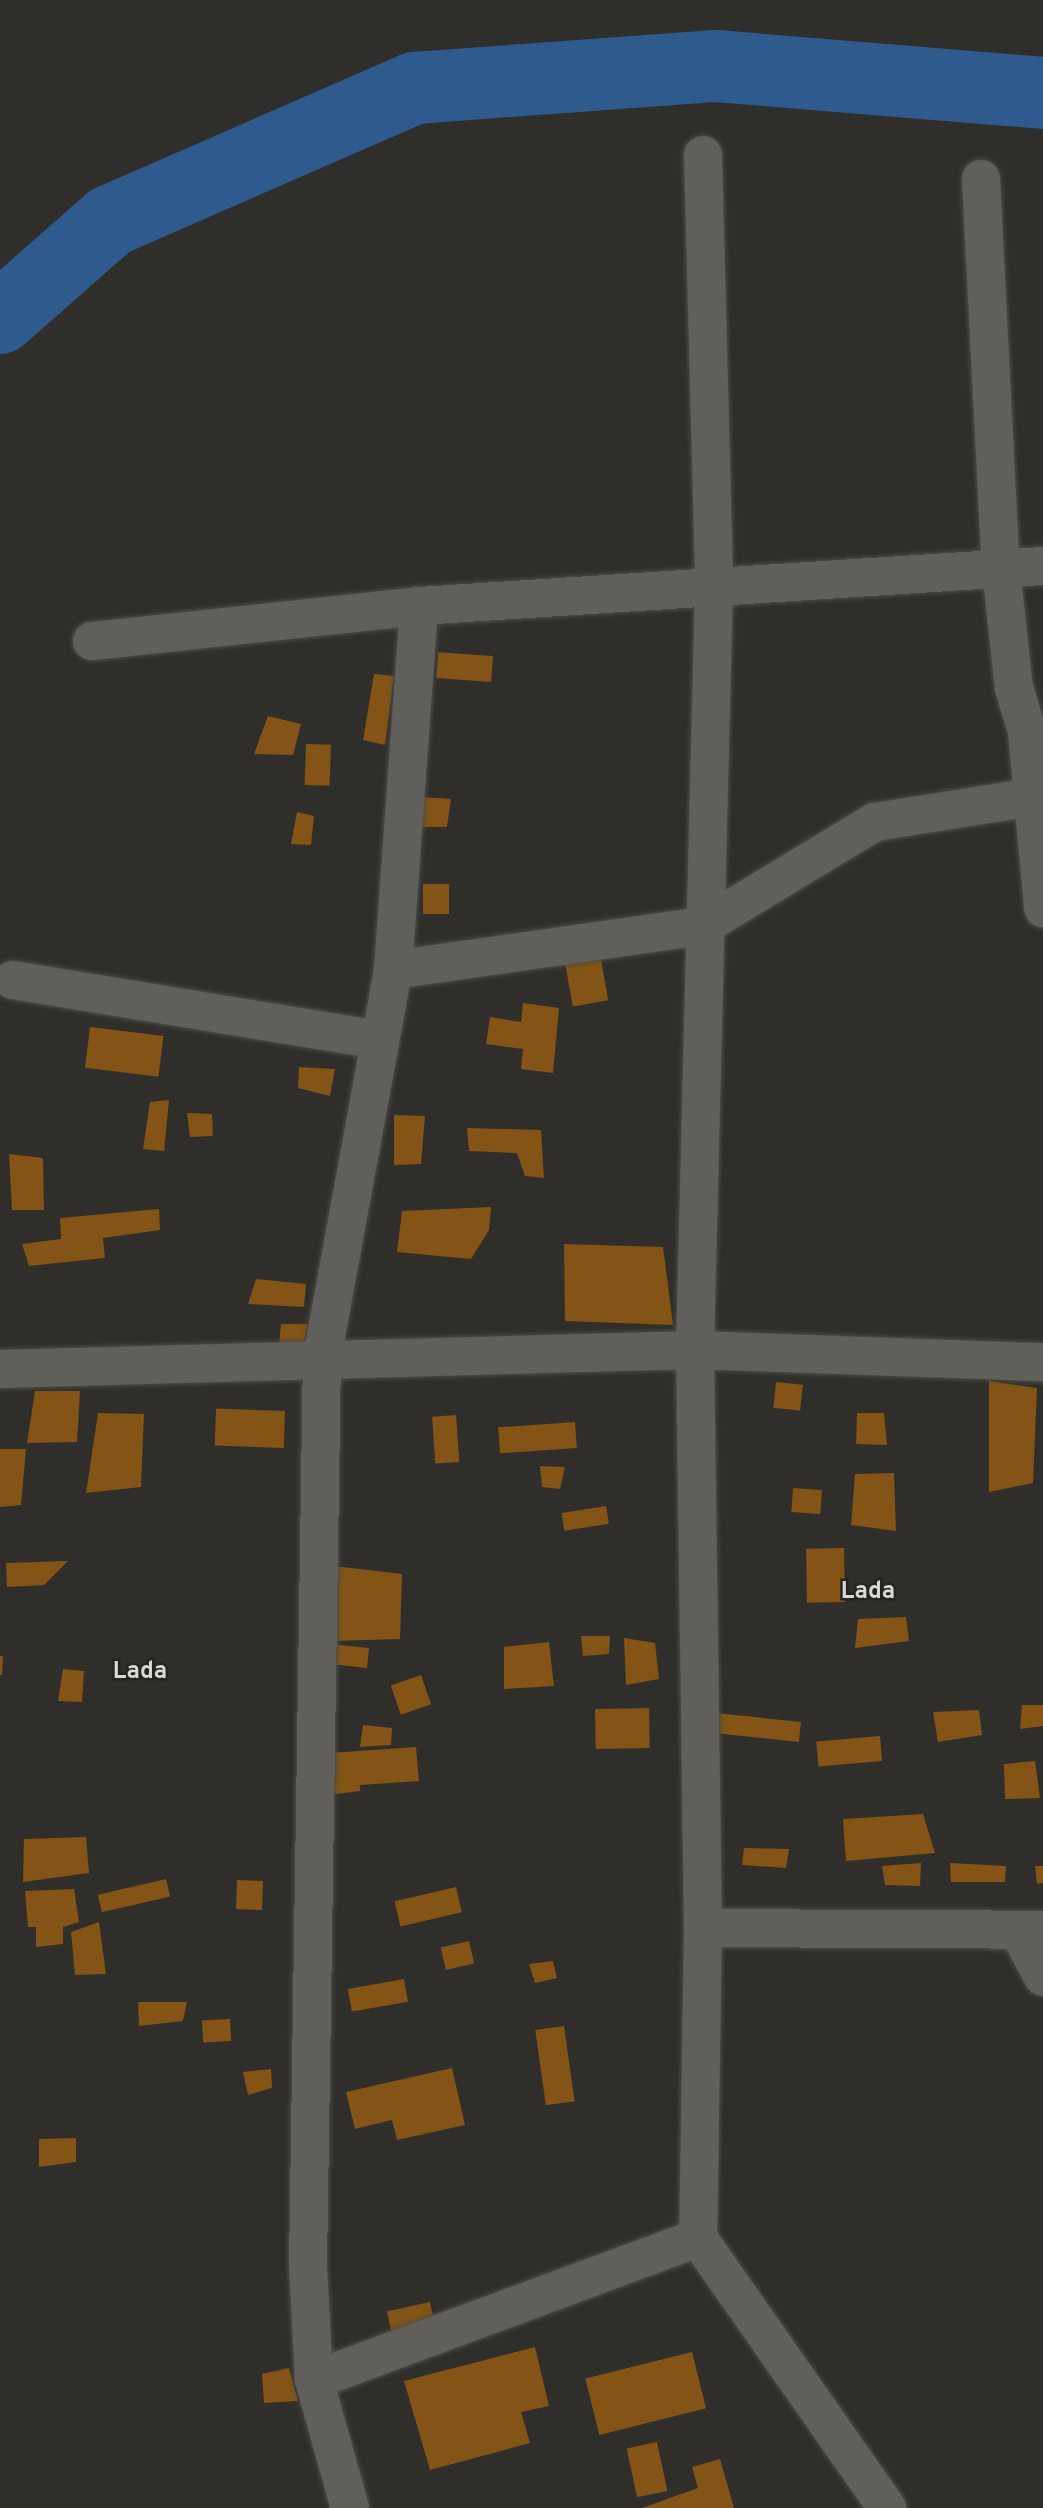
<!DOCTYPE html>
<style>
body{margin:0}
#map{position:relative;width:1043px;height:2508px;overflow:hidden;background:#2f2e2a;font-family:Overpass,sans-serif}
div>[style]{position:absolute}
.river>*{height:72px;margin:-36px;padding:0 36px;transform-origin:36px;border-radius:36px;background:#2f5a8d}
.building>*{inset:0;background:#835415;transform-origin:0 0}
.roads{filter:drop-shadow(0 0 2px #4c4b48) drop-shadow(0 0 2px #4c4b48)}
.minor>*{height:38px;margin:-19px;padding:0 19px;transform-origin:19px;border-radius:19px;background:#605f5b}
span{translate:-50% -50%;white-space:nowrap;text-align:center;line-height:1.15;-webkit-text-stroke:5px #252420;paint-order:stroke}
.quarter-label{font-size:24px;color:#dad8d4;font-weight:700}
</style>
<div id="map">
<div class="river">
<i style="left:0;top:318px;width:147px;rotate:-41.4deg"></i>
<i style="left:110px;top:221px;width:333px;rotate:-23.6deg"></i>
<i style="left:415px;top:88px;width:302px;rotate:-4.2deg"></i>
<i style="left:716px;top:66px;width:328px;rotate:4.7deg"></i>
</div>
<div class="building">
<i style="left:493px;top:656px;width:26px;height:55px;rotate:94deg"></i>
<i style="clip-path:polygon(374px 674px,394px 676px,385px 745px,363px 740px)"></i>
<i style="clip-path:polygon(268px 716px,301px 724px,293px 755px,254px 754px)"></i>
<i style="left:306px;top:744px;width:25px;height:41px;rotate:2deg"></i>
<i style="clip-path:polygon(419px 797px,451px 799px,447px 827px,415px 827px)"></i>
<i style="clip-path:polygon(297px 812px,314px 816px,311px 845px,291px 844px)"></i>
<i style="left:423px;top:884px;width:26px;height:30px"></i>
<i style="left:599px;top:948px;width:53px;height:36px;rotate:80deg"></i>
<i style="clip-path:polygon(523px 1003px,559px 1008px,553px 1073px,521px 1069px,523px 1049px,486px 1044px,490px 1017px,521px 1022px)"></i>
<i style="left:90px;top:1027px;width:74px;height:41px;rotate:7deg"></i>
<i style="clip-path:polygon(299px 1067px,335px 1069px,330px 1096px,298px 1088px)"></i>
<i style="clip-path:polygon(169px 1100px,164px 1151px,143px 1149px,150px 1102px)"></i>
<i style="clip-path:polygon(187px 1113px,212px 1114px,213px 1136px,190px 1137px)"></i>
<i style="clip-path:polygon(394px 1115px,425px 1116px,421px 1164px,394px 1165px)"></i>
<i style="clip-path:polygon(467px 1128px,541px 1130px,544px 1178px,525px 1176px,517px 1153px,469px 1151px)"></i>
<i style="clip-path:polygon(9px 1154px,43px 1158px,44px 1210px,12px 1210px)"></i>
<i style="clip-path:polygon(491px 1207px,489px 1230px,471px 1259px,397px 1252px,402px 1211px)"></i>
<i style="clip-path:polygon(159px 1209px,160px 1230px,103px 1238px,105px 1258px,29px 1266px,22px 1244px,61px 1239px,60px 1218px)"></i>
<i style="clip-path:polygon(564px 1244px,663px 1247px,673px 1325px,565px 1321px)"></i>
<i style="clip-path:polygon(256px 1279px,306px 1284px,304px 1307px,248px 1304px)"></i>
<i style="clip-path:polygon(281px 1324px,308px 1324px,302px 1355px,278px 1355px)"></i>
<i style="clip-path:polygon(989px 1381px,1037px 1388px,1033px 1483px,989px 1492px)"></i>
<i style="left:776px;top:1382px;width:27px;height:26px;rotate:6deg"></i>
<i style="clip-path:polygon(35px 1391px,80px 1391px,77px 1442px,27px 1443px)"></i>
<i style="left:285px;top:1411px;width:37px;height:69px;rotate:92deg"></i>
<i style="clip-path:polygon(98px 1413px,144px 1414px,141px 1487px,86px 1493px)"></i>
<i style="clip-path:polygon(857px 1413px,884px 1413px,887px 1445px,856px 1444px)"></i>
<i style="left:456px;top:1415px;width:47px;height:24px;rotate:86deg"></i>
<i style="left:575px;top:1422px;width:26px;height:77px;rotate:86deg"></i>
<i style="clip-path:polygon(0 1449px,26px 1449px,21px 1505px,0 1507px)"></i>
<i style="clip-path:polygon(540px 1466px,565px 1467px,560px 1489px,542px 1487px)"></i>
<i style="clip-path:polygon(894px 1473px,896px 1531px,851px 1525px,855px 1474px)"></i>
<i style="left:793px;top:1488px;width:29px;height:24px;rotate:4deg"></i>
<i style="left:606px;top:1506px;width:18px;height:45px;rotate:81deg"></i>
<i style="left:844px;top:1548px;width:54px;height:38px;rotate:89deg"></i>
<i style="clip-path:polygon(68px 1561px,44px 1585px,7px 1587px,6px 1563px)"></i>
<i style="clip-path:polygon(334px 1566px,402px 1574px,400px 1639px,334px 1641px)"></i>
<i style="clip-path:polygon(906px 1617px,909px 1641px,855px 1648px,858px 1619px)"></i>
<i style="clip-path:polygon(581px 1636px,610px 1636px,609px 1654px,583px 1656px)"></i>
<i style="clip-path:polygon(624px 1638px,655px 1643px,659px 1679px,626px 1685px)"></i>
<i style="clip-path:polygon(549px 1642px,554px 1686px,504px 1689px,504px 1647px)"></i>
<i style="left:369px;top:1648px;width:20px;height:39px;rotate:96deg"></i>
<i style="clip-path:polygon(0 1656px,3px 1656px,2px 1675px,0 1675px)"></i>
<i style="clip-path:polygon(63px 1669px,84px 1671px,82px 1702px,58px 1701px)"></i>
<i style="left:421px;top:1675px;width:31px;height:32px;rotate:71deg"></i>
<i style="clip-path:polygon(1022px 1705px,1043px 1705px,1043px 1726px,1020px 1729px)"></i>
<i style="left:649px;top:1708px;width:40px;height:54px;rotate:89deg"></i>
<i style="clip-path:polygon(979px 1710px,982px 1735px,938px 1742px,933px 1712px)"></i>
<i style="left:801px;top:1722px;width:20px;height:83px;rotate:96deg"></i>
<i style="clip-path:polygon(363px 1725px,392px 1728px,391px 1745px,360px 1747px)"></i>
<i style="left:880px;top:1736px;width:25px;height:64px;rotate:85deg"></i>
<i style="clip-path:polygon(416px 1747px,419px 1781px,360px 1785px,360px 1791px,328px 1795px,330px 1753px)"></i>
<i style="clip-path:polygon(1035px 1761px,1040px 1798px,1005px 1799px,1004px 1764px)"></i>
<i style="clip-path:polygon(923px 1814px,935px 1853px,846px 1861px,843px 1819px)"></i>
<i style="clip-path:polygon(86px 1837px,89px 1873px,23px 1882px,24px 1839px)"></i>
<i style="clip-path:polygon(744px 1848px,789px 1849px,786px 1868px,742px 1865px)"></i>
<i style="clip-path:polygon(921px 1863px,920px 1886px,885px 1885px,882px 1866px)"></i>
<i style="clip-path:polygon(950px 1863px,1006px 1866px,1005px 1882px,951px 1882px)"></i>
<i style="clip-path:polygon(1035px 1866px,1043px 1866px,1043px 1883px,1037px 1884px)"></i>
<i style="left:166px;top:1879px;width:18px;height:70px;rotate:77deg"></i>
<i style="left:263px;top:1881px;width:29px;height:26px;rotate:92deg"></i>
<i style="left:456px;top:1887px;width:26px;height:63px;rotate:77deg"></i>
<i style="clip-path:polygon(74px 1889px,79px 1922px,63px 1927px,63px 1944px,36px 1947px,36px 1927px,28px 1927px,25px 1891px)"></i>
<i style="clip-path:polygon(99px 1922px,106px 1974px,75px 1975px,71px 1932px)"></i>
<i style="left:469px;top:1941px;width:23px;height:29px;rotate:77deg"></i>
<i style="clip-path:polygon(553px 1961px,557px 1978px,535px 1983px,529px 1964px)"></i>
<i style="left:404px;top:1979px;width:23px;height:57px;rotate:80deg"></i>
<i style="clip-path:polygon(138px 2002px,187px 2002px,183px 2021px,139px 2026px)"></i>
<i style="left:230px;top:2019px;width:22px;height:28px;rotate:87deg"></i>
<i style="left:564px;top:2026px;width:76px;height:29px;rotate:82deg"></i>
<i style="clip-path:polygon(452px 2068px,465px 2125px,397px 2140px,392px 2120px,355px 2129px,346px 2092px)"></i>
<i style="clip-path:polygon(271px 2069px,272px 2088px,248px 2095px,243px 2072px)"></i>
<i style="clip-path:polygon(76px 2138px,76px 2162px,39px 2167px,39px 2139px)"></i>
<i style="left:430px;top:2302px;width:25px;height:44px;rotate:78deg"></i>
<i style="clip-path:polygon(535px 2347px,549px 2406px,521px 2412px,530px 2443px,430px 2470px,404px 2381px)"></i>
<i style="left:692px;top:2352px;width:58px;height:110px;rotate:76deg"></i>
<i style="clip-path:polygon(289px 2368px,298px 2401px,264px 2403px,262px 2374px)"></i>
<i style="left:657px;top:2442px;width:50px;height:31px;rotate:78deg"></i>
<i style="clip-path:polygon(720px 2459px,734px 2508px,642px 2508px,698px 2488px,692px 2467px)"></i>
</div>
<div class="roads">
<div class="minor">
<i style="left:703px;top:155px;width:432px;rotate:88.5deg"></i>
<i style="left:714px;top:587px;width:763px;rotate:91.43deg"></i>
<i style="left:695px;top:1350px;width:578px;rotate:89.21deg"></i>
<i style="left:703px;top:1928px;width:310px;rotate:90.9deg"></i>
<i style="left:698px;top:2238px;width:330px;rotate:55deg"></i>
<i style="left:981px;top:179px;width:391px;rotate:87.1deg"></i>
<i style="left:1001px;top:569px;width:120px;rotate:83.8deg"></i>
<i style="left:1014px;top:688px;width:45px;rotate:73.2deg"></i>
<i style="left:1027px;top:731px;width:178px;rotate:84.8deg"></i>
<i style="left:92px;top:641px;width:329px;rotate:-6.1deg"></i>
<i style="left:419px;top:606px;width:625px;rotate:-3.67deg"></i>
<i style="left:393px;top:970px;width:313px;rotate:-8.1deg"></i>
<i style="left:703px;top:926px;width:201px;rotate:-31.2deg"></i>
<i style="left:875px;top:822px;width:160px;rotate:-9deg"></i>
<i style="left:13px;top:980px;width:372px;rotate:9.3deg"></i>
<i style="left:0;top:1369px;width:695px;rotate:-1.57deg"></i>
<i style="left:695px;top:1350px;width:348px;rotate:2deg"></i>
<i style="left:703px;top:1928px;width:340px;rotate:0.3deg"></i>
<i style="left:1018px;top:1930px;width:53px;rotate:62deg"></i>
<i style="left:314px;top:2380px;width:409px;rotate:-20.3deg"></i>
<i style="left:350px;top:2508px;width:133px;rotate:-105.7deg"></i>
<i style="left:314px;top:2380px;width:114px;rotate:-93deg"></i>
<i style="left:308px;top:2266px;width:908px;rotate:-89.12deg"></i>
<i style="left:322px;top:1358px;width:394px;rotate:-79.6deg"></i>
<i style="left:393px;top:970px;width:365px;rotate:-85.9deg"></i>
</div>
</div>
<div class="quarter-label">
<span style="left:868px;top:1593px">Lada</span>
<span style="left:140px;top:1673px">Lada</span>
</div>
</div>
